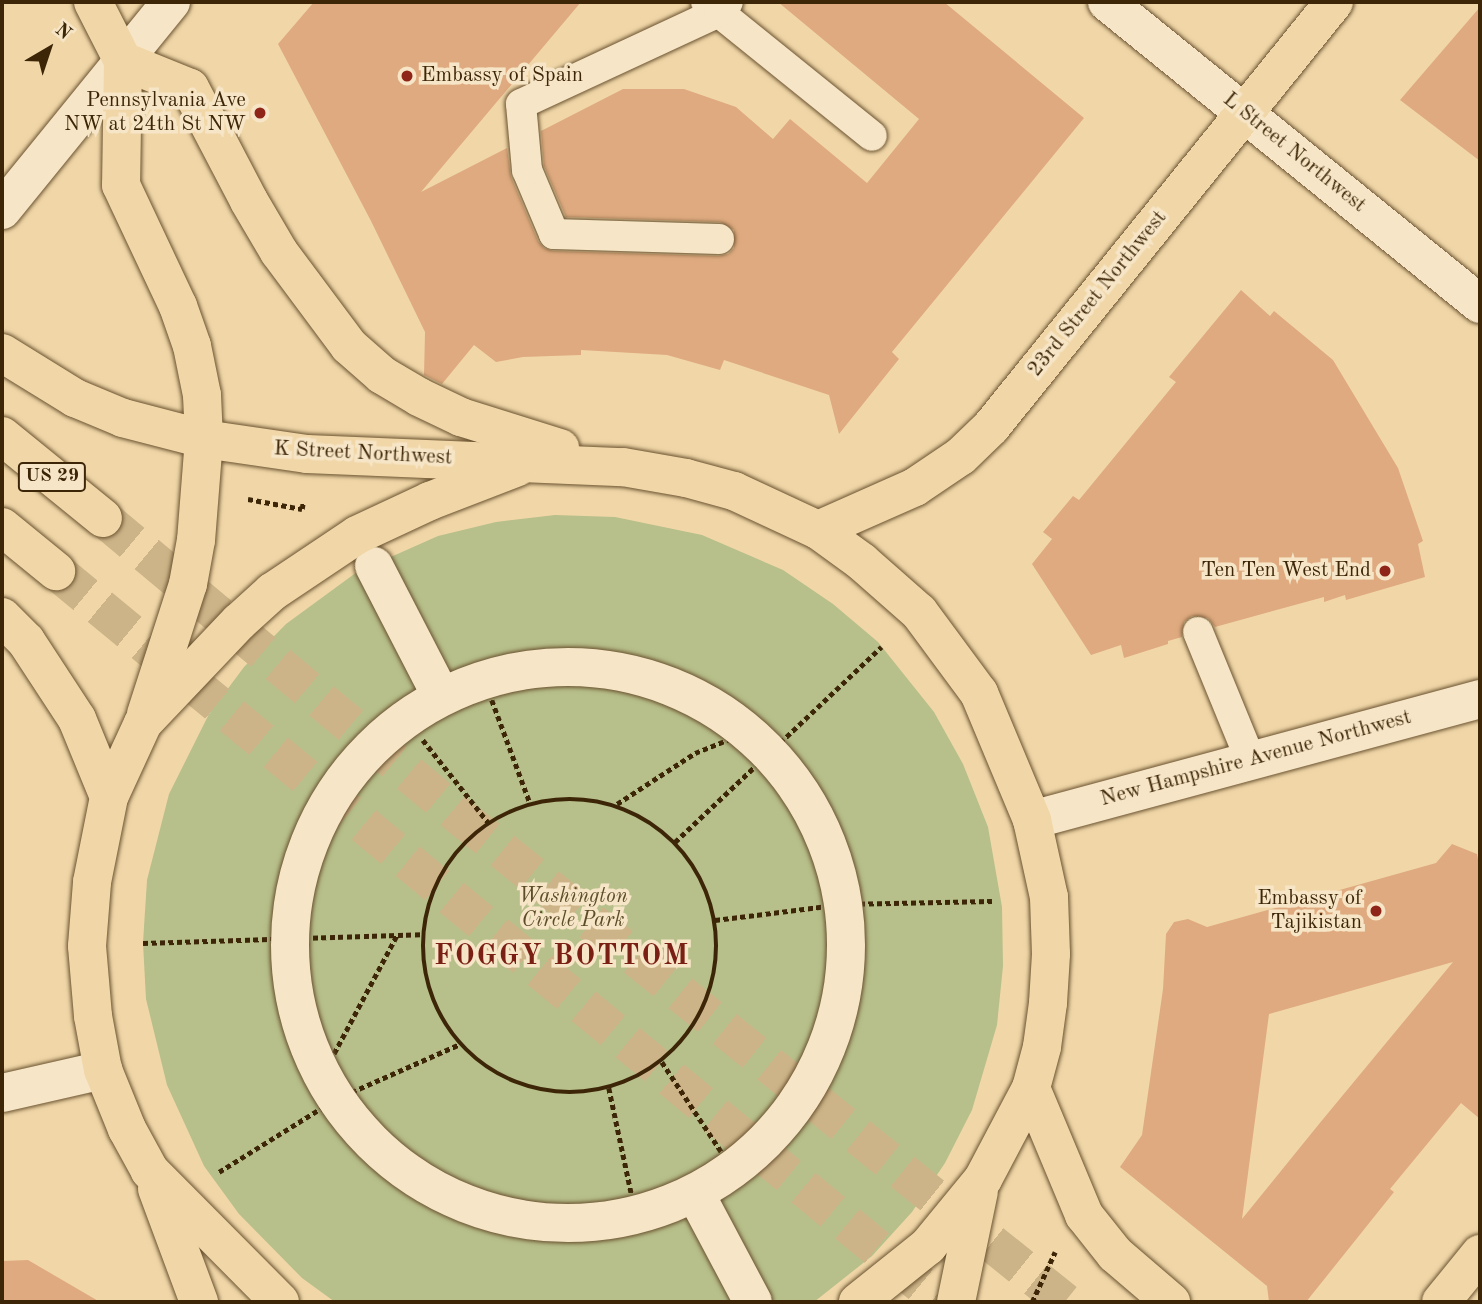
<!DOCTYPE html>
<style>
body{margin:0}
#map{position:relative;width:1482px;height:1304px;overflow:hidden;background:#f1d7a8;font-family:"Old Standard TT",serif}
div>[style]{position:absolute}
.green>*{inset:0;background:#b7bf8a}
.building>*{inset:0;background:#dfaa7f}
.highway-tunnel>*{height:38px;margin-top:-19px;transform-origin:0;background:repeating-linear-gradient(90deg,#cdb488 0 38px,transparent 0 57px)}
.path>*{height:4.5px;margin-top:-2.25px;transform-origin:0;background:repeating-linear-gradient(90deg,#3d2608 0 5px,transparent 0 8.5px)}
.path>.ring{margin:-2.25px;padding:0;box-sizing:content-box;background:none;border:4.5px solid #3d2608;border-radius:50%}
.roads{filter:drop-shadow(0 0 2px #6a5230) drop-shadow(0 0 2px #6a5230)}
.lane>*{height:30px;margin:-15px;padding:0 15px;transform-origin:15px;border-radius:15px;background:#f6e5c6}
.street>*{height:38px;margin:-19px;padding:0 19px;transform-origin:19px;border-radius:19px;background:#f6e5c6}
.street>.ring{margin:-19px;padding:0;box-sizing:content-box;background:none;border:38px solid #f6e5c6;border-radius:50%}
.secondary>*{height:38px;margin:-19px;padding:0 19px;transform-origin:19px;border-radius:19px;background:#f6e5c6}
.primary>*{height:38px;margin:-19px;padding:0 19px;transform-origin:19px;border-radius:19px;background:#f1d7a8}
.highway>*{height:38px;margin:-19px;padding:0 19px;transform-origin:19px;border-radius:19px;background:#f1d7a8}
.dots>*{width:19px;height:19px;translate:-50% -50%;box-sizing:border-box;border:4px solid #f6e5c6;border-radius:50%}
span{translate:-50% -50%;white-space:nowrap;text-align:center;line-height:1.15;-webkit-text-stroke:7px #f6e5c6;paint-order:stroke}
.shield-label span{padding:2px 5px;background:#f6e5c6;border:2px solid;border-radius:5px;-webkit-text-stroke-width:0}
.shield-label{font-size:19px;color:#3d2608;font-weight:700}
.poi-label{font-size:21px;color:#3d2608}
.left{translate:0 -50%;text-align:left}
.right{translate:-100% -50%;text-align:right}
.street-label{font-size:21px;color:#3d2608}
.park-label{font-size:21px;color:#5c4c28;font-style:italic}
.district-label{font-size:28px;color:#7a1f14;font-weight:700;letter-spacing:2px}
.frame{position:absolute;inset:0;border:4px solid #3d2608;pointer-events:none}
.north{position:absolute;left:14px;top:14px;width:70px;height:70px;-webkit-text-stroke:5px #f6e5c6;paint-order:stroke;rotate:39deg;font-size:19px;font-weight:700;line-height:28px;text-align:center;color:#3d2608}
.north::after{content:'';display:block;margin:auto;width:24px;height:32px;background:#3d2608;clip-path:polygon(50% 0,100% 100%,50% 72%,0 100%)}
</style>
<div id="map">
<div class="green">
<i style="clip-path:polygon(555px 515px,615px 517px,702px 535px,783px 570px,833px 604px,878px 642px,934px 712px,963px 764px,988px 827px,1002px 907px,1003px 966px,997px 1025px,972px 1110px,945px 1163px,912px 1212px,872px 1256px,814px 1302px,335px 1302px,302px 1278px,239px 1214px,204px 1166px,167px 1085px,146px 999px,143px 943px,147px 880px,169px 794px,209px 714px,244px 667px,286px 624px,357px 572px,438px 536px,496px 522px)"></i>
</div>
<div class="building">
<i style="clip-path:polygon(314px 2px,581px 2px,421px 192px,507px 148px,511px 177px,538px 241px,544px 248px,553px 251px,718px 256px,728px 254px,734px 248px,734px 230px,720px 222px,566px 217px,544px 166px,541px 131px,623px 89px,684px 89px,736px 107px,773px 139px,790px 119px,867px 183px,919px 119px,778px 2px,944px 2px,1084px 118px,892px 352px,899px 359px,839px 434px,829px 395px,724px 360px,720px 370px,667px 355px,581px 350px,581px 355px,523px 357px,496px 362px,474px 345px,442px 384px,424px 375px,425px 332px,371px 221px,278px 44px)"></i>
<i style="clip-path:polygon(1480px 7px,1480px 161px,1400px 100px)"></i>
<i style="clip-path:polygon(1241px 290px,1270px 316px,1274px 311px,1333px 360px,1398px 468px,1423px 541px,1418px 544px,1425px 577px,1346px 600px,1345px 595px,1324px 602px,1324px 597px,1215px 627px,1208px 618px,1192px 616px,1184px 622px,1182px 637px,1168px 641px,1168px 644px,1124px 658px,1121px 645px,1091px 655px,1032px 564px,1052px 539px,1043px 532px,1073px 496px,1079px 500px,1176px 382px,1169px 377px)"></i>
<i style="clip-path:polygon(evenodd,1452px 844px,1477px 854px,1480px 870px,1480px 1119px,1461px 1103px,1390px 1189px,1394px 1192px,1306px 1302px,1269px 1302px,1267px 1286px,1120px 1167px,1142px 1135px,1163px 989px,1166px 934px,1174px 922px,1188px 919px,1207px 927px,1436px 863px,1452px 844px,1453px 962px,1319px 1124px,1242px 1219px,1269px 1014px,1453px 962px)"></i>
<i style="clip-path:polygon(28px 1260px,100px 1302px,2px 1302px,2px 1261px)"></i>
</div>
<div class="highway-tunnel">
<i style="left:103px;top:518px;width:463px;rotate:39.9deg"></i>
<i style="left:458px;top:815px;width:778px;rotate:38.74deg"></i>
<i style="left:56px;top:571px;width:1149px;rotate:39.52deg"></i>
</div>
<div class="path">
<i style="left:248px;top:499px;width:55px;rotate:10.5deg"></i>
<i style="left:302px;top:509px;width:7px;rotate:-82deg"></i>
<i style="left:489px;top:692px;width:118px;rotate:69.7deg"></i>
<i style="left:423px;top:740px;width:105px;rotate:51.6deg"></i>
<i class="ring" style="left:423px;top:799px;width:289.5px;height:289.5px"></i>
<i style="left:617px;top:804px;width:93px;rotate:-33.2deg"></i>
<i style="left:695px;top:753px;width:56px;rotate:-22deg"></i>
<i style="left:675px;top:842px;width:284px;rotate:-43.4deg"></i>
<i style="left:715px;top:920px;width:129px;rotate:-7.1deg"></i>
<i style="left:843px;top:904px;width:149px;rotate:-1.2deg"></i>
<i style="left:143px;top:943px;width:279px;rotate:-1.8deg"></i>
<i style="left:662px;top:1062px;width:110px;rotate:56.5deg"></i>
<i style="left:322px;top:1076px;width:160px;rotate:-62deg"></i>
<i style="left:609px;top:1088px;width:130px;rotate:78deg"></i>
<i style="left:219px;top:1172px;width:138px;rotate:-32deg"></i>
<i style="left:336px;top:1099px;width:136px;rotate:-23.9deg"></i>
<i style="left:1032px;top:1302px;width:55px;rotate:-65.3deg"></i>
</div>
<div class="roads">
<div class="lane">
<i style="left:706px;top:2px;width:213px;rotate:38.9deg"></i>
<i style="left:719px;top:239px;width:165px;rotate:-178.3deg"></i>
<i style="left:554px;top:234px;width:69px;rotate:-112.9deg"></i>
<i style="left:527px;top:170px;width:66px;rotate:-95.2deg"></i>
<i style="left:521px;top:104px;width:218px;rotate:-24.9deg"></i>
<i style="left:719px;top:12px;width:13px;rotate:-48deg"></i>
<i style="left:1198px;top:632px;width:139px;rotate:67.7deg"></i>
</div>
<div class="street">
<i style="left:2px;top:210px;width:268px;rotate:-50.9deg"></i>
<i style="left:374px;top:566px;width:146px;rotate:62.7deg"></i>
<i class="ring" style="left:290px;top:667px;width:518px;height:518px"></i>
<i style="left:695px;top:1193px;width:123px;rotate:62deg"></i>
</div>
<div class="secondary">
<i style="left:1107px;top:2px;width:480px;rotate:39deg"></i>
<i style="left:1032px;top:820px;width:464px;rotate:-15.1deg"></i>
<i style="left:2px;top:1093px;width:104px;rotate:-12.8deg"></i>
</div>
<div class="primary">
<i style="left:93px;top:2px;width:66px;rotate:63deg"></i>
<i style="left:123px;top:61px;width:124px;rotate:90.9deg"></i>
<i style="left:121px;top:185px;width:134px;rotate:64.8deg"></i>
<i style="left:178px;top:306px;width:42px;rotate:70.7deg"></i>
<i style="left:192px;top:346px;width:50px;rotate:78.5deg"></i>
<i style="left:202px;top:395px;width:44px;rotate:87.4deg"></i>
<i style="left:204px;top:439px;width:101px;rotate:94.5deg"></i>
<i style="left:196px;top:540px;width:45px;rotate:100.3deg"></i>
<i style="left:188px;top:584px;width:137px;rotate:107.9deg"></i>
<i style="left:123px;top:61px;width:72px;rotate:21.9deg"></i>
<i style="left:190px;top:88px;width:127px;rotate:62.4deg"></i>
<i style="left:249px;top:201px;width:59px;rotate:59.5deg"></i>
<i style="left:279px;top:252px;width:117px;rotate:53.3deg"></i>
<i style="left:349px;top:346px;width:44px;rotate:41.3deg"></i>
<i style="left:382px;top:375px;width:43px;rotate:30.7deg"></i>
<i style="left:419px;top:397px;width:47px;rotate:25.5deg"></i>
<i style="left:461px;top:417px;width:104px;rotate:17.4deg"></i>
<i style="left:2px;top:353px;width:86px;rotate:31.7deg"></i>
<i style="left:75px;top:398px;width:52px;rotate:22.6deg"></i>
<i style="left:123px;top:418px;width:84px;rotate:14.5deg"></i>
<i style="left:204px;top:439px;width:104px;rotate:8.3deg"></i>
<i style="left:307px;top:454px;width:316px;rotate:2.4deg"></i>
<i style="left:623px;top:467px;width:64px;rotate:9.9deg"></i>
<i style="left:686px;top:478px;width:50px;rotate:15.2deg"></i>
<i style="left:734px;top:491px;width:93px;rotate:24.9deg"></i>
<i style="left:818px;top:530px;width:54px;rotate:36deg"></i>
<i style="left:862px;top:562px;width:76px;rotate:41.3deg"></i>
<i style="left:919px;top:612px;width:101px;rotate:53.5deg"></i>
<i style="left:979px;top:693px;width:138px;rotate:67.3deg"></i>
<i style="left:1032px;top:820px;width:79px;rotate:77.6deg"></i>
<i style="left:1049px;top:897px;width:57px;rotate:88deg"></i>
<i style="left:1051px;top:954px;width:49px;rotate:93.5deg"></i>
<i style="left:1048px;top:1003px;width:44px;rotate:97.8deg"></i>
<i style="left:1042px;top:1047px;width:42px;rotate:105deg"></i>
<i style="left:1031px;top:1088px;width:103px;rotate:117.8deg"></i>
<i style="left:983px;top:1179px;width:87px;rotate:129.4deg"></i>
<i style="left:928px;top:1246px;width:90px;rotate:141.3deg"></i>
<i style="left:818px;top:530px;width:106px;rotate:-23.9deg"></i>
<i style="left:915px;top:487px;width:55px;rotate:-34deg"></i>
<i style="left:961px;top:456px;width:42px;rotate:-44deg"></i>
<i style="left:991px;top:427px;width:546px;rotate:-51.09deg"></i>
<i style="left:2px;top:617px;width:34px;rotate:45deg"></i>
<i style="left:26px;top:641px;width:93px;rotate:56.8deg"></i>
<i style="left:77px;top:719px;width:84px;rotate:67.7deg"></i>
<i style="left:1031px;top:1088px;width:138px;rotate:67.3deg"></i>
<i style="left:1084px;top:1215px;width:50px;rotate:51.5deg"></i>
<i style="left:1115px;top:1254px;width:74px;rotate:40.6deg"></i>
<i style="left:157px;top:1189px;width:121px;rotate:69.6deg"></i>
<i style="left:280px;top:1302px;width:185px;rotate:-134.8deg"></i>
<i style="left:150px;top:1171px;width:48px;rotate:-118.7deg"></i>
<i style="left:127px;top:1129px;width:64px;rotate:-112.1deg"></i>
<i style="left:103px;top:1070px;width:55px;rotate:-100.5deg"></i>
<i style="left:93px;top:1016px;width:70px;rotate:-94.9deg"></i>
<i style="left:87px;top:946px;width:64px;rotate:-85.5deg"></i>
<i style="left:92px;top:882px;width:87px;rotate:-78.7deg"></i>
<i style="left:109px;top:797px;width:81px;rotate:-65.3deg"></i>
<i style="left:143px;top:723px;width:139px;rotate:-46.5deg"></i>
<i style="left:239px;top:622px;width:45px;rotate:-42.3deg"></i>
<i style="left:272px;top:592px;width:102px;rotate:-33.8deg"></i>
<i style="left:357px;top:535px;width:81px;rotate:-25deg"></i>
<i style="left:430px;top:501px;width:94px;rotate:-21.1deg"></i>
<i style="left:956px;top:1302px;width:113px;rotate:-78.3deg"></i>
<i style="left:1441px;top:1302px;width:62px;rotate:-50.9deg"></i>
</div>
<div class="highway">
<i style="left:2px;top:436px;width:130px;rotate:39.1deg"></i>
<i style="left:2px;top:527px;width:70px;rotate:39.2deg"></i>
</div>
</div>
<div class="dots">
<i style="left:407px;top:76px;background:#8f2418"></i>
<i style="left:260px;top:113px;background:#8f2418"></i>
<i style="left:1385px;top:571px;background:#8f2418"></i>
<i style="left:1376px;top:911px;background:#8f2418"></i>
</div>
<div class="shield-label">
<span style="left:52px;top:477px">US 29</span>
</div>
<div class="poi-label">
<span class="left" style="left:421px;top:76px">Embassy of Spain</span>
<span class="right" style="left:246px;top:113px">Pennsylvania Ave<br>NW at 24th St NW</span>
<span class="right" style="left:1371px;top:571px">Ten Ten West End</span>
<span class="right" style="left:1362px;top:911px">Embassy of<br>Tajikistan</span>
</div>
<div class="street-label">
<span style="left:1294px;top:153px;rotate:39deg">L Street Northwest</span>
<span style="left:1098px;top:294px;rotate:-51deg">23rd Street Northwest</span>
<span style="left:363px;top:454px;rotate:3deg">K Street Northwest</span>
<span style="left:1256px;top:759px;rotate:-15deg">New Hampshire Avenue Northwest</span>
</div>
<div class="park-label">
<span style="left:573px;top:909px">Washington<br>Circle Park</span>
</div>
<div class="district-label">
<span style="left:562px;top:957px">FOGGY BOTTOM</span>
</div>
<div class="frame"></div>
<div class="north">N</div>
</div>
